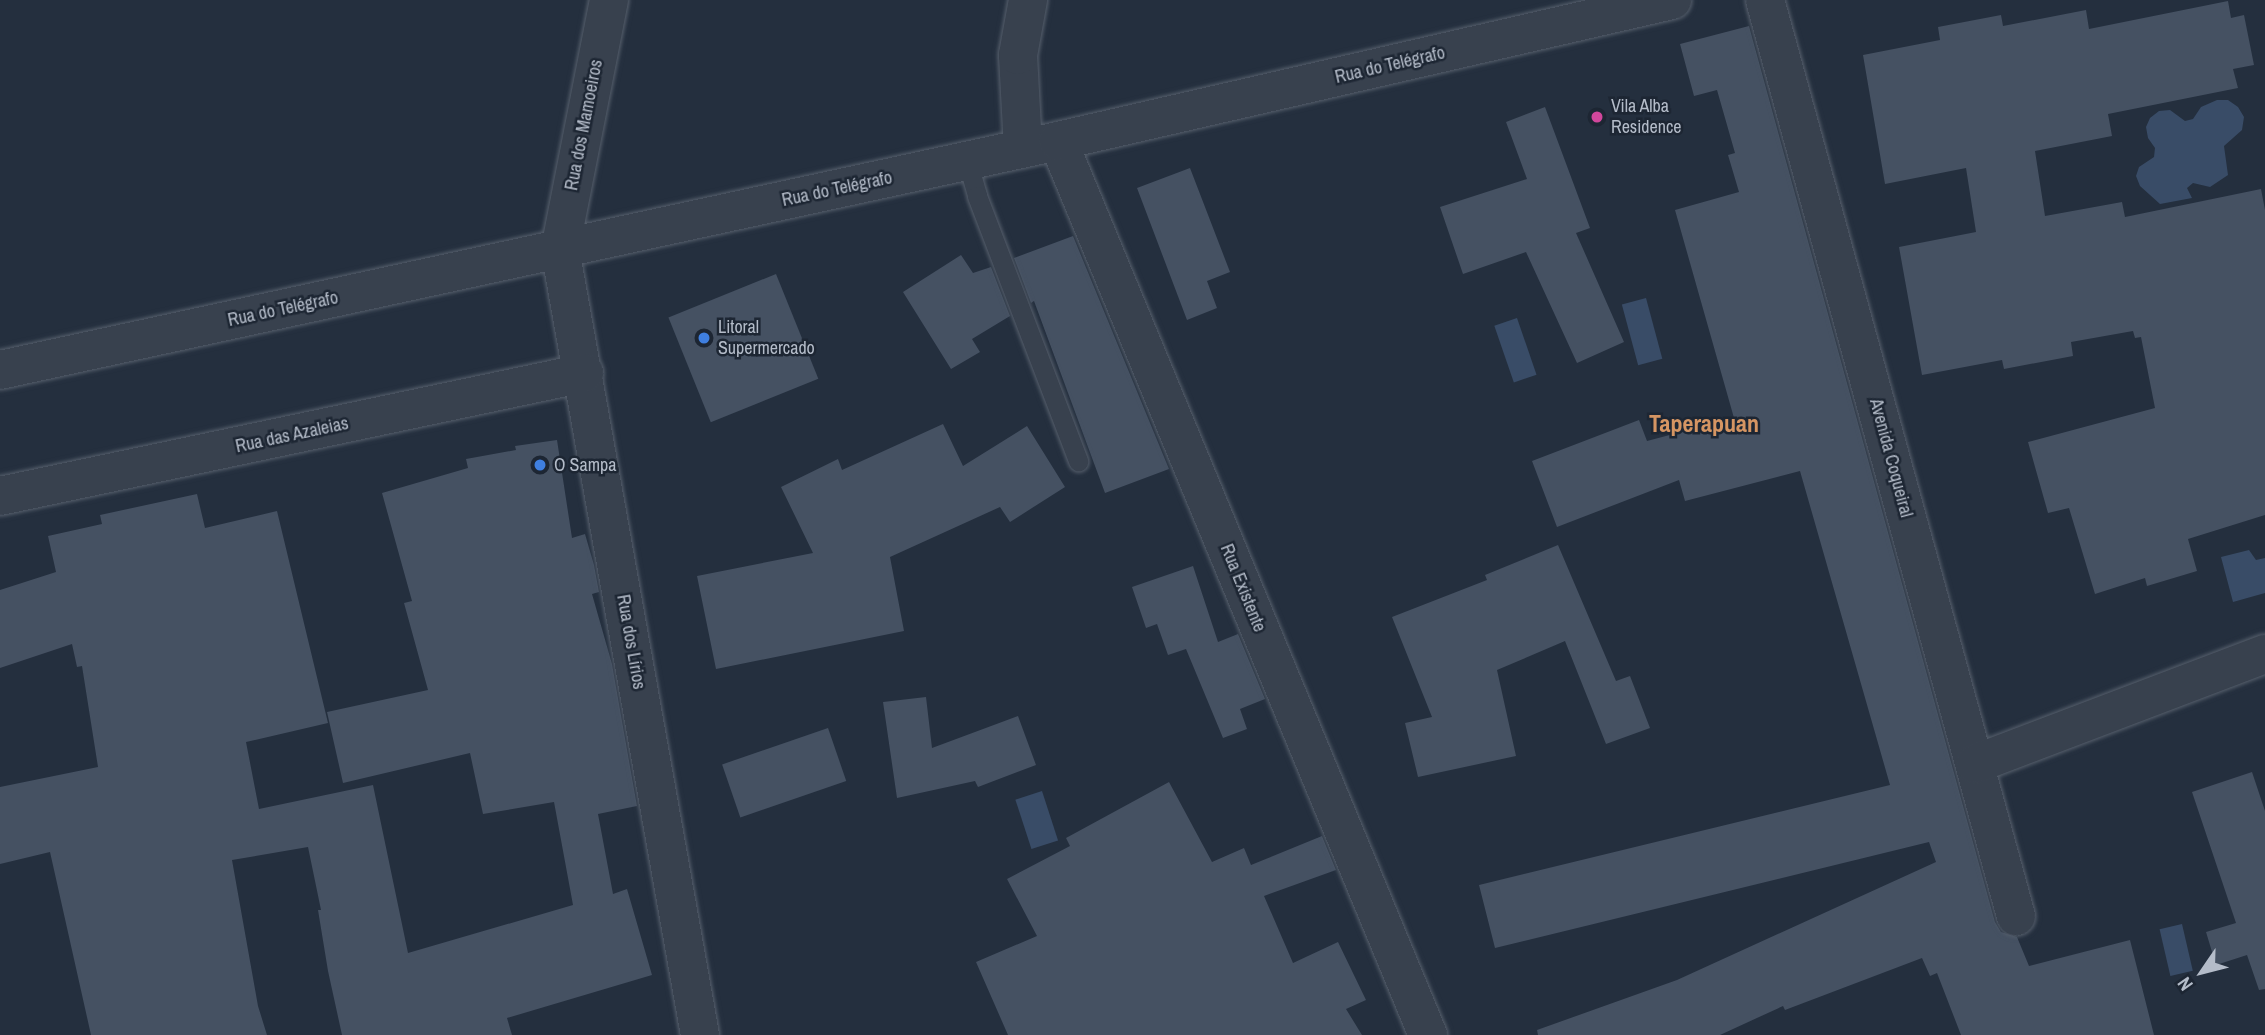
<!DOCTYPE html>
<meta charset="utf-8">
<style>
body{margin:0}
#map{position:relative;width:2265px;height:1035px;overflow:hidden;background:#242f3e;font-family:"Archivo Narrow",sans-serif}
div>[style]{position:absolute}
.water>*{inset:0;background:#394c67;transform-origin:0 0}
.building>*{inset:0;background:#455162;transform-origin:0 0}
.roads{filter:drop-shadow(0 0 2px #565f6c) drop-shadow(0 0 2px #565f6c)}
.lane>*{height:19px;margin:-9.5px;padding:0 9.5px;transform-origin:9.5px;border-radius:9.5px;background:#38414e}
.street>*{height:38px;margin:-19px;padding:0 19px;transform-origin:19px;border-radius:19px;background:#38414e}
.dots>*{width:19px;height:19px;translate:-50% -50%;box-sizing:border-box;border:4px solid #1d2633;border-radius:50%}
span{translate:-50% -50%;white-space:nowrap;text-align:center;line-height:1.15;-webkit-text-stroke:5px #1d2633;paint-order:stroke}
.street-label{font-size:18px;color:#b4bcc9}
.poi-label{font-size:18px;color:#b4bcc9}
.left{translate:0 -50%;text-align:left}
.district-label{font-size:24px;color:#d59563;font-weight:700}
.north{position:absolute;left:2167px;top:937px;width:70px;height:70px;-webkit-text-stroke:5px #1d2633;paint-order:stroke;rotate:235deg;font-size:19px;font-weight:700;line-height:28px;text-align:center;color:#b4bcc9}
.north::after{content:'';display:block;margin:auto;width:24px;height:32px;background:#b4bcc9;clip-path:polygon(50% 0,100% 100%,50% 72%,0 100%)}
</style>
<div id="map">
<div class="water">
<i style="clip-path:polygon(2217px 100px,2228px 100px,2238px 107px,2244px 117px,2242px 130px,2224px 146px,2228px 175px,2210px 187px,2193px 183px,2187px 188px,2192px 198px,2160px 204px,2140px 186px,2136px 176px,2139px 167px,2154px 157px,2155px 148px,2148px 138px,2146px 127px,2150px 118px,2159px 111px,2170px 110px,2185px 121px,2193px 119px,2201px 107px)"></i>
<i style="left:1646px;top:298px;width:63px;height:25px;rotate:75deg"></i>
<i style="left:1517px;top:318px;width:60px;height:24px;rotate:71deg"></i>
<i style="clip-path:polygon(2249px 550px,2256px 560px,2265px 558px,2265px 593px,2233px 602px,2221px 557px)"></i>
<i style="left:1042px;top:791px;width:52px;height:28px;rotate:72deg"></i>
<i style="left:2182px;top:924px;width:48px;height:23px;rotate:77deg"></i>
</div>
<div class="building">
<i style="clip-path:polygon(2228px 1px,2231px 18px,2244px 15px,2254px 65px,2233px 69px,2238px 88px,2108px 114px,2112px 136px,2035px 151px,2045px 216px,2122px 202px,2125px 217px,2261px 189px,2265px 210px,2265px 515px,2188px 539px,2197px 571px,2147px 586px,2145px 578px,2095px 594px,2069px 508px,2048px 513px,2028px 442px,2155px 408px,2141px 337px,2135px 338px,2133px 331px,2071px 342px,2073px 356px,2004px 369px,2002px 360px,1922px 375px,1899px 247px,1976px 232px,1966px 168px,1885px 184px,1863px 55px,1940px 40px,1938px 27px,2001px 15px,2003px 26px,2086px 10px,2089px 29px)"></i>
<i style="clip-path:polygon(1749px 26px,1995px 922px,2001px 932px,2017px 937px,2029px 966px,2130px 940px,2154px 1035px,1961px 1035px,1937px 973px,1930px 976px,1922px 958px,1785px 1010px,1783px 1006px,1720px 1035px,1538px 1035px,1537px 1030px,1677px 980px,1936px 862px,1929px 842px,1495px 948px,1479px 885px,1890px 785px,1800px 471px,1685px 501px,1679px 480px,1557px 527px,1532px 461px,1639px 420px,1647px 441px,1734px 418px,1675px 210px,1739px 192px,1728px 155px,1735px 153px,1717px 90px,1694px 96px,1680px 44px)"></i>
<i style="clip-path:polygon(1545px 107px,1590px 228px,1576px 233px,1624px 342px,1577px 363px,1526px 252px,1463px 274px,1440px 207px,1527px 179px,1506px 122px)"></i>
<i style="clip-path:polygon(1190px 168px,1230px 272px,1207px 281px,1217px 308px,1187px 320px,1137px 188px)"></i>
<i style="clip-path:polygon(1073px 236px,1169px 469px,1105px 493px,1034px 301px,1031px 303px,1014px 258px)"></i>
<i style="clip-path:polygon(961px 255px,973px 273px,991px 267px,1010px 316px,972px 339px,980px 352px,951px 369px,903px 292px)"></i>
<i style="left:776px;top:274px;width:113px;height:116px;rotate:68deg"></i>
<i style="clip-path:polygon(943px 424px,963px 466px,1027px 426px,1065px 487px,1010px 522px,1000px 507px,890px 557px,904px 631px,716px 669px,697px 576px,813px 553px,781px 487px,838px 459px,842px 470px)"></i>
<i style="clip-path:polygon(557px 440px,572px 538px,585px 534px,594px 565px,599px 592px,592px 594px,612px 664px,637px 806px,598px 814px,613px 894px,627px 889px,652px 975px,507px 1018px,512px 1035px,342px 1035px,328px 971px,318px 910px,321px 910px,308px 847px,232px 860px,258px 1006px,267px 1035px,91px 1035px,50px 852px,0 864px,0 787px,98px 767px,82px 666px,77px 667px,72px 644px,0 668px,0 590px,56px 572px,48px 536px,102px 524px,100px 515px,197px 494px,205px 528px,277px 511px,328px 723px,246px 742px,259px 809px,373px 785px,408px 953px,573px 905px,554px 802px,483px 814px,470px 753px,343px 783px,327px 712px,428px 690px,404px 603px,412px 601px,382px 493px,468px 468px,466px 459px,516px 450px,515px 446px)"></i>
<i style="clip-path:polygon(1558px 545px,1616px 681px,1630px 676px,1650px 728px,1606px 744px,1565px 641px,1497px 670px,1516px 756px,1418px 777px,1405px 723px,1432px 717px,1392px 617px,1487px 580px,1485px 575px)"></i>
<i style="clip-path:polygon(1193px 566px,1218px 642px,1238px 634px,1265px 699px,1240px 709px,1247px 729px,1223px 738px,1186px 649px,1168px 655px,1157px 624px,1146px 628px,1132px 587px)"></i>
<i style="clip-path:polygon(926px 697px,932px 748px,1018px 716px,1036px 765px,978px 787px,975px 781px,897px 798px,883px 702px)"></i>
<i style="left:828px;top:728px;width:56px;height:112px;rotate:71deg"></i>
<i style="clip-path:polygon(2252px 772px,2265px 811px,2265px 989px,2259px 990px,2247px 955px,2216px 965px,2206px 932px,2236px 923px,2192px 792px)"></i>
<i style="clip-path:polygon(1169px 782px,1212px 862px,1244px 848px,1251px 865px,1322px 836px,1336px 870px,1264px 896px,1293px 963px,1338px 942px,1366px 1000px,1346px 1009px,1362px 1035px,1008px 1035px,976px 962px,1037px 936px,1007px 879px,1070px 846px,1066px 838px)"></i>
</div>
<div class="roads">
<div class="lane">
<i style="left:967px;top:160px;width:37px;rotate:74deg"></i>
<i style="left:977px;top:196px;width:284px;rotate:69.1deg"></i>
</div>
<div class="street">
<i style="left:609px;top:0;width:254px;rotate:101.1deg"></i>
<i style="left:560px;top:249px;width:798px;rotate:79.9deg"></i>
<i style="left:1765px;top:0;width:950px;rotate:74.68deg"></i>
<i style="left:1058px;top:141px;width:968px;rotate:67.52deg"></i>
<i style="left:1023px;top:148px;width:93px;rotate:-93.1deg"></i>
<i style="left:1018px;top:55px;width:56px;rotate:-79.7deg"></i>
<i style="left:0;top:370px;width:1082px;rotate:-12.21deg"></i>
<i style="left:1058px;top:141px;width:630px;rotate:-12.93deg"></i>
<i style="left:0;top:496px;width:597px;rotate:-11.89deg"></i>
<i style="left:1975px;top:764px;width:310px;rotate:-20.8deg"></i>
</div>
</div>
<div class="dots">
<i style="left:1597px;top:117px;background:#d1479c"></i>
<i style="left:704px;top:338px;background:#3f7fe0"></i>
<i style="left:540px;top:465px;background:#3f7fe0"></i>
</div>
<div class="street-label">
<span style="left:1390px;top:65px;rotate:-13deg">Rua do Telégrafo</span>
<span style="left:584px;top:125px;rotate:-79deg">Rua dos Mamoeiros</span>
<span style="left:837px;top:189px;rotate:-12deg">Rua do Telégrafo</span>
<span style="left:283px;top:309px;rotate:-12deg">Rua do Telégrafo</span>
<span style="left:292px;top:435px;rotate:-12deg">Rua das Azaleias</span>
<span style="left:1891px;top:458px;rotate:75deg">Avenida Coqueiral</span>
<span style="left:1243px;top:588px;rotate:68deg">Rua Existente</span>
<span style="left:631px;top:642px;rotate:80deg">Rua dos Lírios</span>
</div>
<div class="poi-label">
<span class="left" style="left:1611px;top:117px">Vila Alba<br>Residence</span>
<span class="left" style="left:718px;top:338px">Litoral<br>Supermercado</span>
<span class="left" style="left:554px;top:465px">O Sampa</span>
</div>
<div class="district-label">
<span style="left:1704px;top:424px">Taperapuan</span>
</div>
<div class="north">N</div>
</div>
